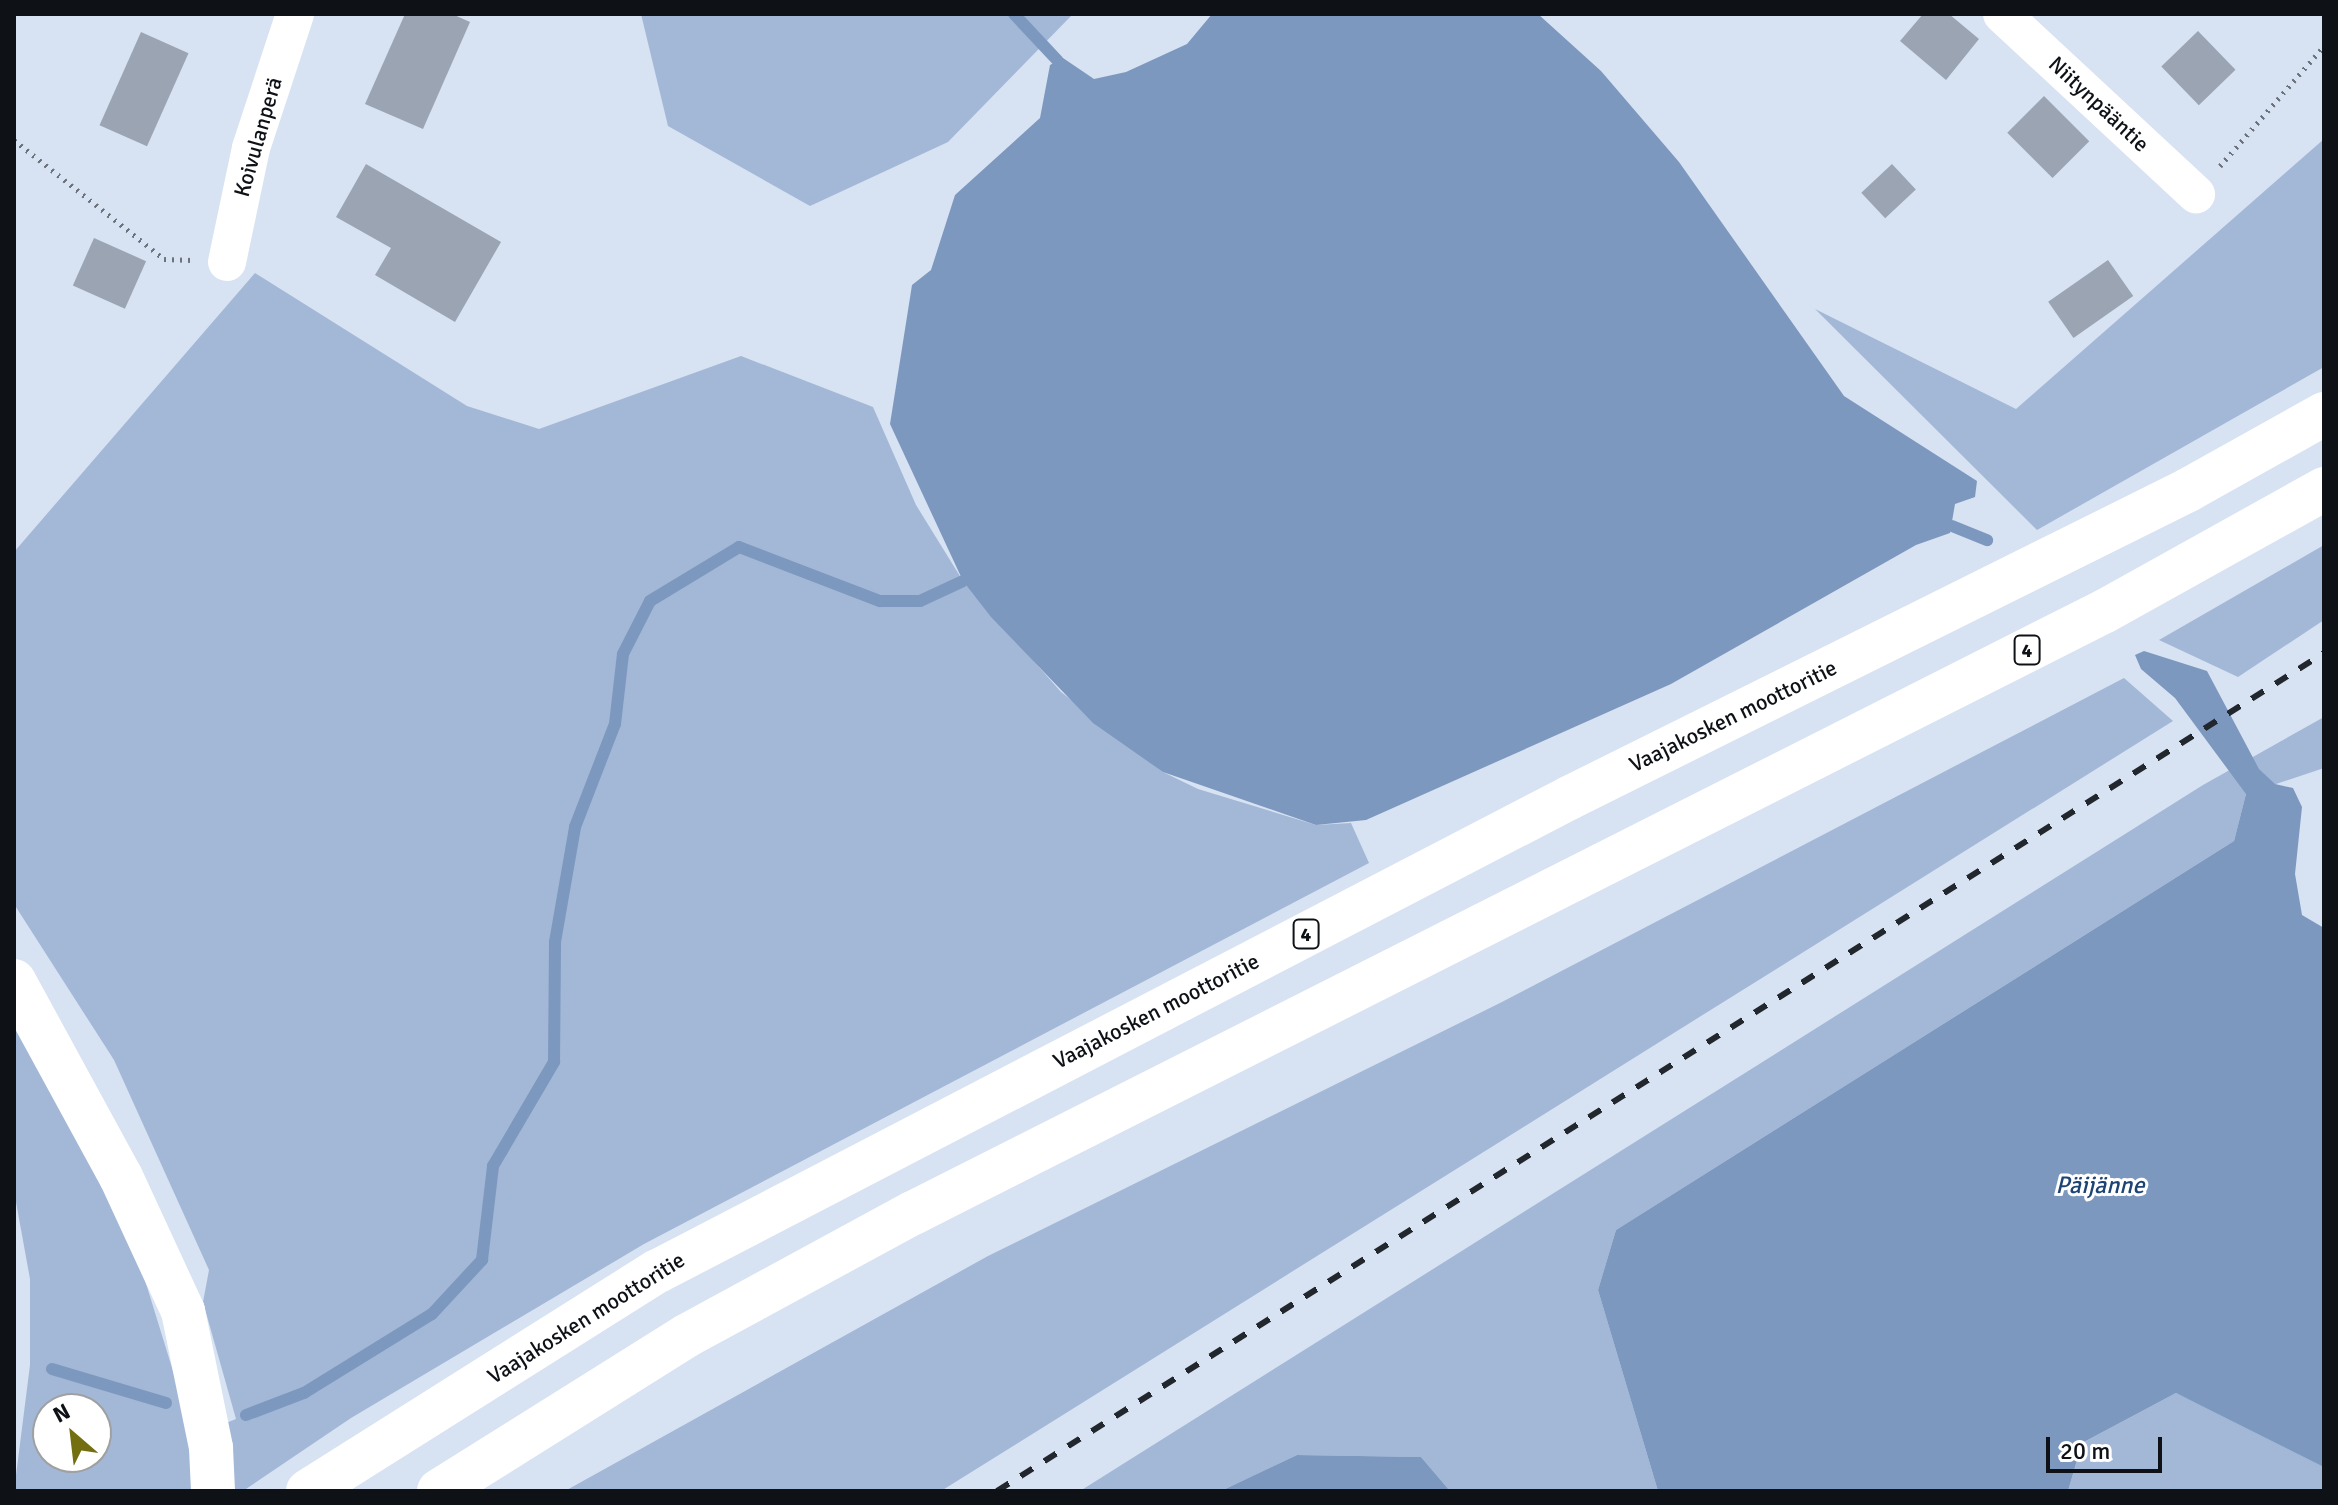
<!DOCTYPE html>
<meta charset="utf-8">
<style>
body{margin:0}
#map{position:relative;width:2338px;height:1505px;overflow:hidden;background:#d7e2f2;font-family:Signika,sans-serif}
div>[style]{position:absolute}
.green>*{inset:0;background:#a3b8d6}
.water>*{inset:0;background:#7d98bf}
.stream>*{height:12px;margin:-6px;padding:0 6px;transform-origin:6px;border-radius:6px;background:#7d98bf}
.building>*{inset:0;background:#9aa4b3;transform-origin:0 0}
.path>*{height:5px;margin-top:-2.5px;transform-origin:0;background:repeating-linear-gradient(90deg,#6c737d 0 2px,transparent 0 8px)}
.minor>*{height:38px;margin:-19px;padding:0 19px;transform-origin:19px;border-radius:19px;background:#fff}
.motorway>*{height:44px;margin:-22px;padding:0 22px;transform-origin:22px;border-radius:22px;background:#fff}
.rail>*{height:6px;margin-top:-3px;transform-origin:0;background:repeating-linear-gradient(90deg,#22272d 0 14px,transparent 0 28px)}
span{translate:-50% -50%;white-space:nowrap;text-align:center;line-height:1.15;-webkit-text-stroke:6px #fff;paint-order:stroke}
.shield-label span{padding:2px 6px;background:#fff;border:2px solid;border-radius:6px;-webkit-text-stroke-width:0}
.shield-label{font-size:20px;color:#0e1217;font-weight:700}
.street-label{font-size:22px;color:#0e1217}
.water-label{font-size:24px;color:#1e4375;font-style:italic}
.frame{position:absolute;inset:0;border:16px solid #0e1217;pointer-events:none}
.north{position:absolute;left:32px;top:1393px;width:80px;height:80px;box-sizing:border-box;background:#fff;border:2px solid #9fa0a2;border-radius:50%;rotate:332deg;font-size:22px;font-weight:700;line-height:32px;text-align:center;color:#0e1217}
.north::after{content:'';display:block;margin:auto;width:28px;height:36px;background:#736f10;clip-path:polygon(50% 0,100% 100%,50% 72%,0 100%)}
.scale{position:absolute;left:2046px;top:1437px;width:116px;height:36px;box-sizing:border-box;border:4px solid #0e1217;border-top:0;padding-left:10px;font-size:24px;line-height:28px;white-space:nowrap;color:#0e1217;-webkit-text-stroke:6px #fff;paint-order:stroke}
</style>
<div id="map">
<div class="green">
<i style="clip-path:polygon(641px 14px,1073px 14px,948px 142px,810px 206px,668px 126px)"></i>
<i style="clip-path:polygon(2324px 139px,2324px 367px,2037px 530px,1815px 309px,2016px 409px)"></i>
<i style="clip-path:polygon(evenodd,255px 273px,467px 406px,539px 429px,741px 356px,873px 407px,916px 505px,963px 581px,1061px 692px,1163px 772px,1198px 789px,1316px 825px,1351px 823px,1369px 863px,644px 1244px,351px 1418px,243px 1491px,14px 1491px,30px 1365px,30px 1279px,14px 1191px,14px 1018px,136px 1251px,193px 1436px,236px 1419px,203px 1302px,209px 1270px,114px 1060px,14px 904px,14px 552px,255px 273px,48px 1409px,96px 1409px,96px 1457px,48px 1457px,48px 1409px)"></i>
<i style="clip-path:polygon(2324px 545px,2324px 620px,2238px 677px,2159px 640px)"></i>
<i style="clip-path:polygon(2124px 678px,2173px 721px,941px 1491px,565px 1491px,988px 1256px,1500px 1003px)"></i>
<i style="clip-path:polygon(2324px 717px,2324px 768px,2246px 794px,2234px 841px,1616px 1230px,1598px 1290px,1658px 1491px,1450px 1491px,1421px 1457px,1297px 1455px,1221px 1491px,1080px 1491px,2203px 785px)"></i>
<i style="clip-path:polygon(2176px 1393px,2311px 1456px,2324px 1467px,2324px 1491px,2068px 1491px,2082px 1443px)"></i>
</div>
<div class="water">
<i style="clip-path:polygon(1212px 14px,1538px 14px,1601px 71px,1679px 162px,1844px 396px,1977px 481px,1975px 497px,1955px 504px,1950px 533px,1916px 545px,1671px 684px,1366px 820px,1316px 825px,1163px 772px,1093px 723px,991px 617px,963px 581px,890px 424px,912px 285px,931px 270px,955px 195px,1040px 118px,1050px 65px,1063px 58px,1094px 79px,1126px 72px,1187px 44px)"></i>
<i style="clip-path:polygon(2144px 651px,2207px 671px,2259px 769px,2275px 784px,2293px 788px,2302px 807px,2295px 874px,2302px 915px,2324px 928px,2324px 1467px,2176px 1393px,2082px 1443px,2068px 1491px,1658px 1491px,1598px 1290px,1616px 1230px,2234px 841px,2246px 794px,2175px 698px,2141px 669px,2135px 655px)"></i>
<i style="clip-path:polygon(1297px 1455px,1421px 1457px,1450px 1491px,1221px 1491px)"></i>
</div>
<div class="stream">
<i style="left:1014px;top:14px;width:64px;rotate:46.9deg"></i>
<i style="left:1952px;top:526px;width:38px;rotate:22deg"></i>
<i style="left:52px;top:1369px;width:119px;rotate:16.6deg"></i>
<i style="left:246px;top:1415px;width:62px;rotate:-20.8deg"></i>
<i style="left:304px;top:1393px;width:150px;rotate:-31.7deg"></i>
<i style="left:432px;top:1314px;width:74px;rotate:-47.2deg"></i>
<i style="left:482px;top:1260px;width:95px;rotate:-83.3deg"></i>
<i style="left:493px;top:1166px;width:121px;rotate:-59.6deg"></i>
<i style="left:554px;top:1062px;width:120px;rotate:-89.5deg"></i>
<i style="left:555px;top:942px;width:117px;rotate:-80.1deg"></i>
<i style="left:575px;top:827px;width:110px;rotate:-68.8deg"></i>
<i style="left:615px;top:724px;width:70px;rotate:-83.5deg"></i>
<i style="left:623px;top:654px;width:59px;rotate:-63deg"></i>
<i style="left:650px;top:601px;width:104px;rotate:-31.2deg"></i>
<i style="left:739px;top:547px;width:151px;rotate:21deg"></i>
<i style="left:880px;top:601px;width:40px"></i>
<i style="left:920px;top:601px;width:47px;rotate:-24.9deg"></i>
</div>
<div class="building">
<i style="clip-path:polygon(405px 14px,452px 14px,470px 22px,423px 129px,365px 104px)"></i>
<i style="clip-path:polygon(1923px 14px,1949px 14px,1979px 39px,1946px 80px,1900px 41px)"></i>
<i style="left:2198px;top:31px;width:54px;height:51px;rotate:46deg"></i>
<i style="left:141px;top:32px;width:52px;height:102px;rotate:24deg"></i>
<i style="left:2044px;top:96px;width:64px;height:52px;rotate:45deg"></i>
<i style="clip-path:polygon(366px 164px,501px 242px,455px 322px,375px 275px,391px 248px,336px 217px)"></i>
<i style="left:1892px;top:164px;width:35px;height:42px;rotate:47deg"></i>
<i style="left:94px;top:238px;width:57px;height:52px;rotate:24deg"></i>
<i style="left:2108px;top:260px;width:44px;height:73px;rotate:55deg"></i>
</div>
<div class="path">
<i style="left:14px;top:140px;width:191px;rotate:38.4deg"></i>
<i style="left:164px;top:259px;width:28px;rotate:2deg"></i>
<i style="left:2220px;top:166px;width:159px;rotate:-49.1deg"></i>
</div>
<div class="minor">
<i style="left:2002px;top:14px;width:265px;rotate:42.9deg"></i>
<i style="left:227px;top:262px;width:116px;rotate:-78.1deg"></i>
<i style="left:251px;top:148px;width:141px;rotate:-71.8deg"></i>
</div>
<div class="motorway">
<i style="left:14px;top:981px;width:223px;rotate:61.4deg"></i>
<i style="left:121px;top:1177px;width:148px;rotate:65.2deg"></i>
<i style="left:183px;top:1311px;width:140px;rotate:78.4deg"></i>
<i style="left:211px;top:1448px;width:43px;rotate:87.3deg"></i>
<i style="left:308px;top:1491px;width:413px;rotate:-32.2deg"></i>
<i style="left:658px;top:1271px;width:1026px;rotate:-27.44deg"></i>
<i style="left:1569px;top:798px;width:691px;rotate:-26.45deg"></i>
<i style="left:2188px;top:490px;width:156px;rotate:-29.2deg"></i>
<i style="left:439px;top:1491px;width:292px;rotate:-32.1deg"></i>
<i style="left:686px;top:1336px;width:258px;rotate:-28.5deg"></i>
<i style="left:913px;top:1213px;width:1335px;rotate:-26.8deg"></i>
<i style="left:2105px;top:611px;width:251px;rotate:-29.1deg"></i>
</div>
<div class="rail">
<i style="left:997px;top:1491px;width:1569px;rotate:-32.27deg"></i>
</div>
<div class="shield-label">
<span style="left:2027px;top:650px">4</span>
<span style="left:1306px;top:934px">4</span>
</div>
<div class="street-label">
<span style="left:2099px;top:104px;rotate:43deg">Niitynpääntie</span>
<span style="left:258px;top:137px;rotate:-74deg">Koivulanperä</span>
<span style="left:1733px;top:716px;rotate:-26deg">Vaajakosken moottoritie</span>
<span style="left:1156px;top:1011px;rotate:-27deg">Vaajakosken moottoritie</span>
<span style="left:586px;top:1318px;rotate:-32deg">Vaajakosken moottoritie</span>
</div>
<div class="water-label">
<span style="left:2100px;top:1186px">Päijänne</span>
</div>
<div class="frame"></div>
<div class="north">N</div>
<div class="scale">20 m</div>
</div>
